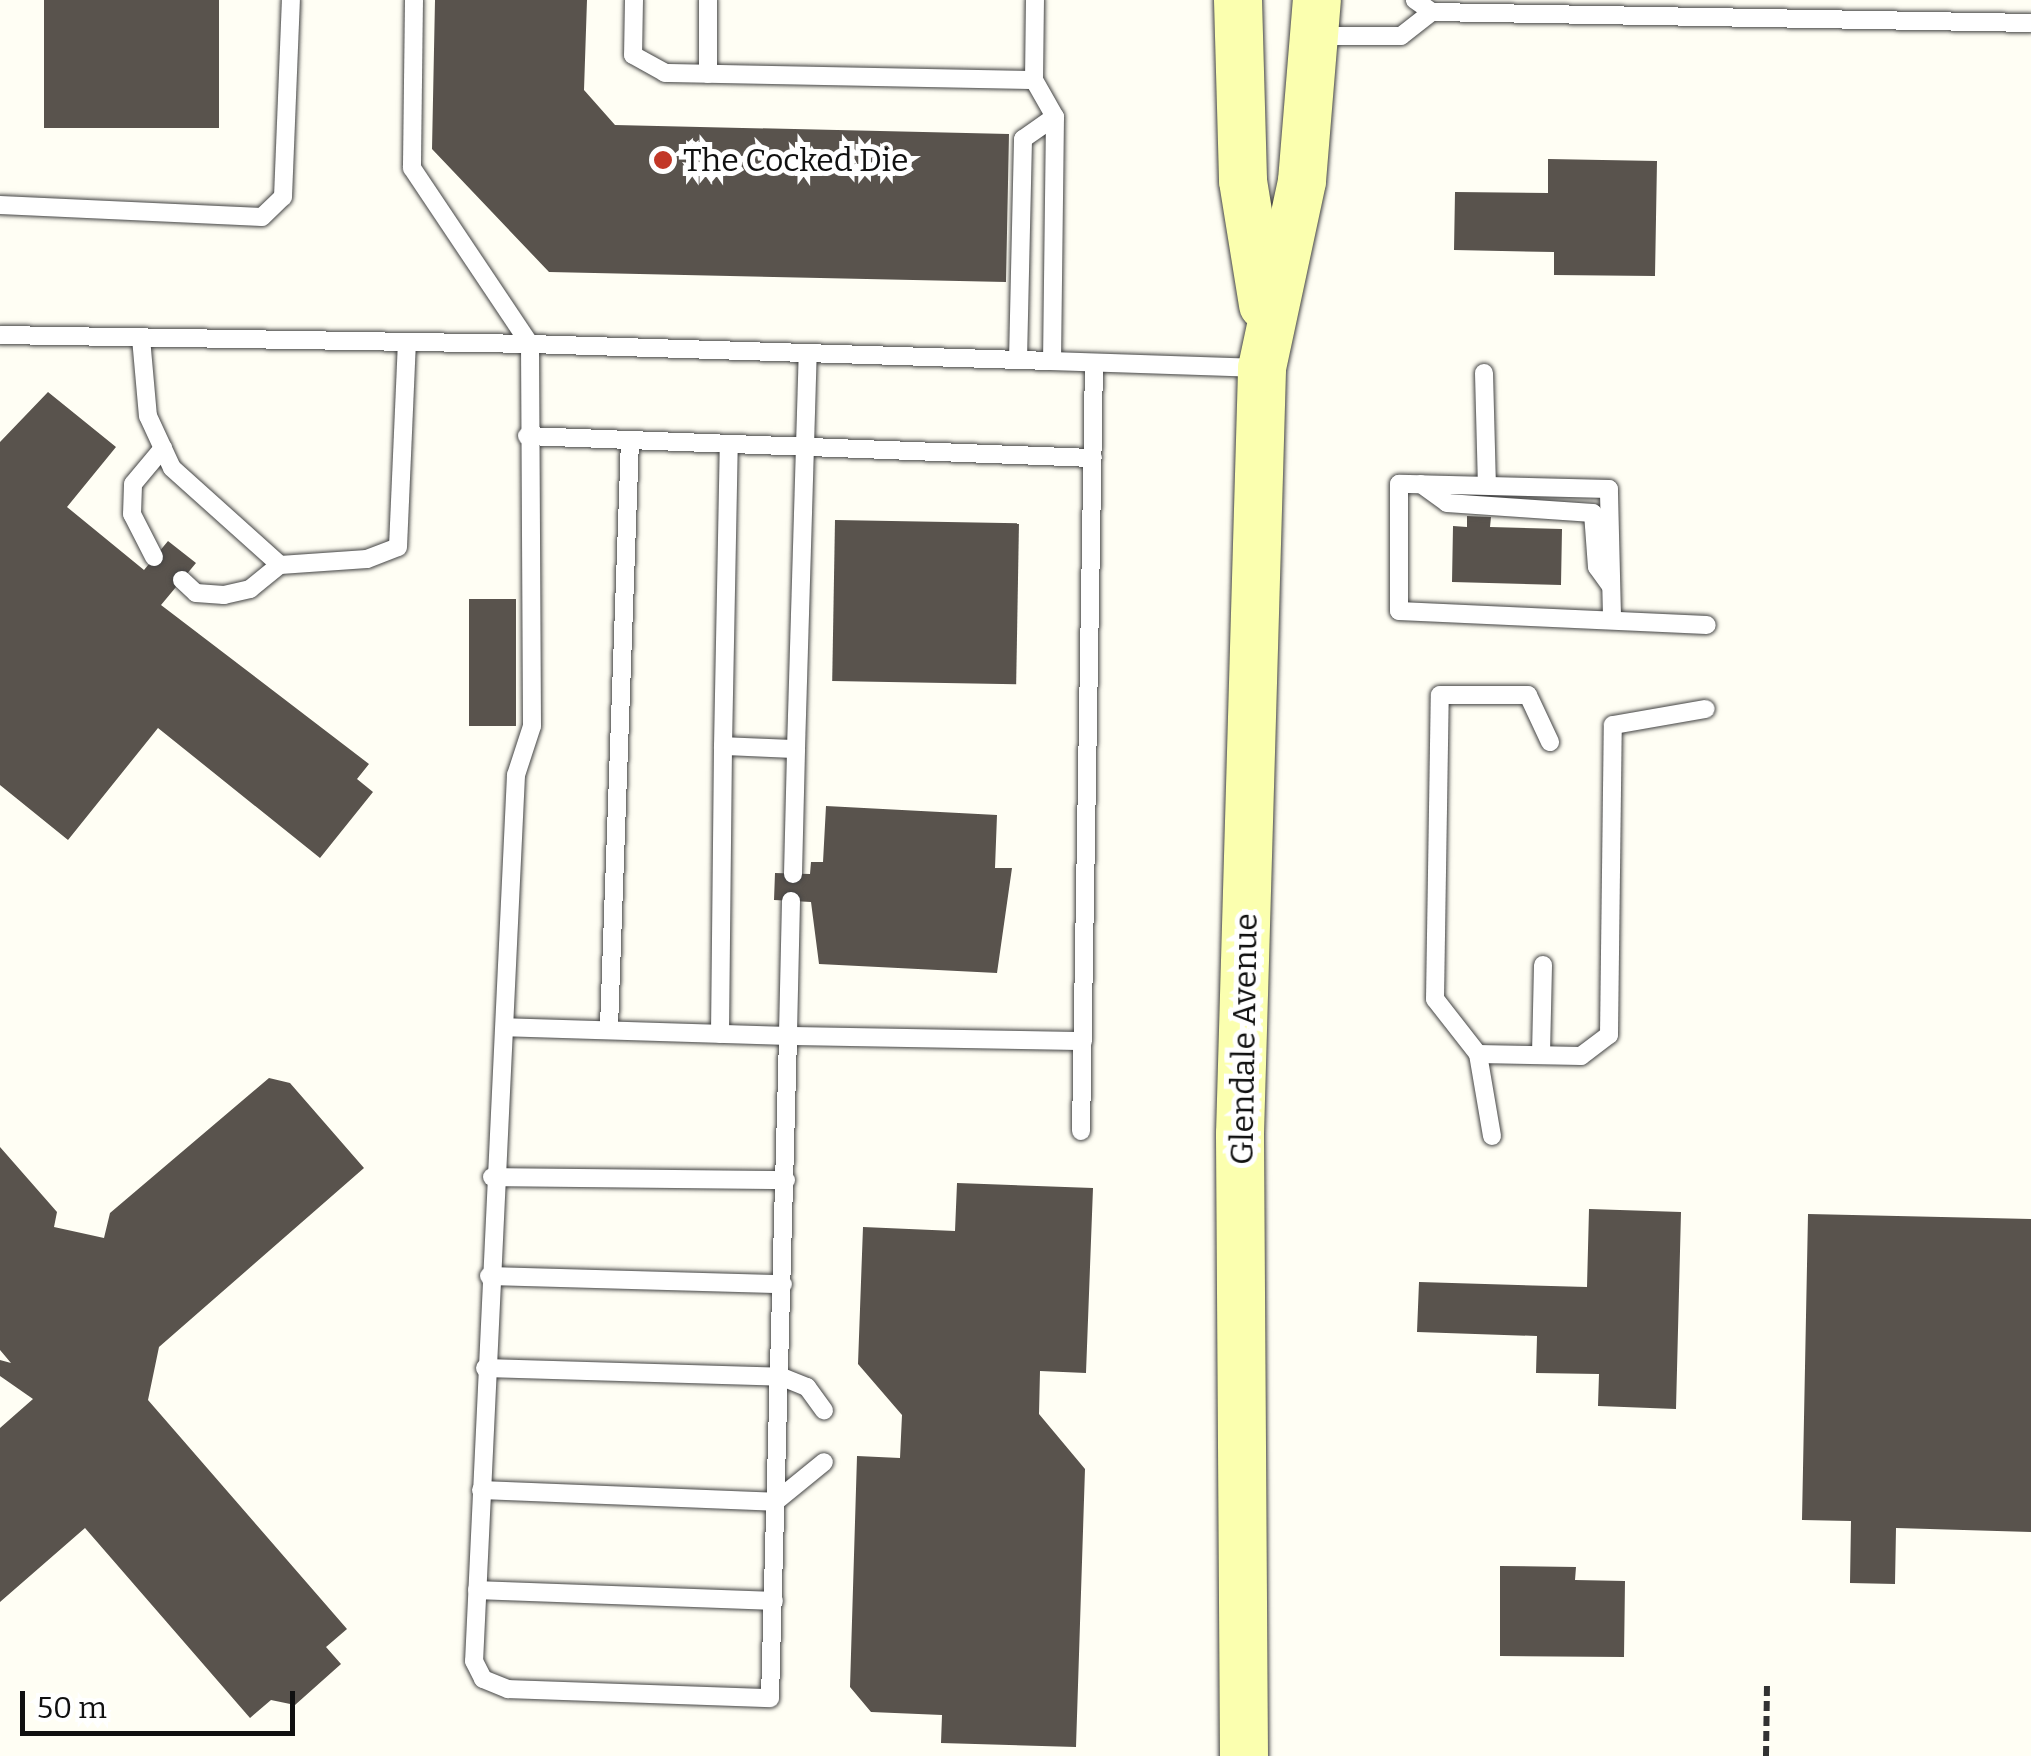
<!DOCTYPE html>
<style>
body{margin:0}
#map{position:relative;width:2031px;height:1756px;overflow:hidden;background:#fffef4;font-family:Bitter,serif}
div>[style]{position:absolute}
.building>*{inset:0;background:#59534d;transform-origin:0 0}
.path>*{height:6px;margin-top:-3px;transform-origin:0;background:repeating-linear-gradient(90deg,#323232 0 10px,transparent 0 15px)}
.roads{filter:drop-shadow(0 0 2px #434343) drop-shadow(0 0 2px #434343)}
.service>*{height:18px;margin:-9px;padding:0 9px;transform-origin:9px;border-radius:9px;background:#fff}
.secondary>*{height:48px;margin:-24px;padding:0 24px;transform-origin:24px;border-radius:24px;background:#fbffaf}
.dots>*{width:28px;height:28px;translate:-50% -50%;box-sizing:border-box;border:5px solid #fff;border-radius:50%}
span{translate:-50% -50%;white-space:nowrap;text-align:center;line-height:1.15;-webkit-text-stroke:10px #fff;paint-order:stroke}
.poi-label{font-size:32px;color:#101010}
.left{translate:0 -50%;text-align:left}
.street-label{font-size:32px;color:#101010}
.scale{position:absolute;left:20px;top:1691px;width:275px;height:45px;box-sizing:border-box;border:5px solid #101010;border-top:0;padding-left:12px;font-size:30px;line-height:35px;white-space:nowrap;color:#101010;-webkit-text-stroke:8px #fff;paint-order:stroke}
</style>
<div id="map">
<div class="building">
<i style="left:44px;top:0;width:175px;height:128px"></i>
<i style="clip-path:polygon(435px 0,587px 0,584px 90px,615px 125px,1009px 134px,1006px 282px,549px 272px,432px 149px)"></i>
<i style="clip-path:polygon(1548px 159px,1657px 161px,1655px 276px,1554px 275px,1554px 252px,1454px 250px,1455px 192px,1548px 193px)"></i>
<i style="clip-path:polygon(48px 392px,116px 447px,67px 507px,144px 570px,168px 541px,196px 563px,161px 605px,369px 764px,357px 779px,373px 792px,320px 858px,158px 728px,68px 840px,0 785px,0 442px)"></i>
<i style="clip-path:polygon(1467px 516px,1491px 517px,1490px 527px,1562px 529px,1561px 585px,1452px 582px,1453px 526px,1467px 527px)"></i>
<i style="left:835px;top:520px;width:184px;height:161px;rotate:1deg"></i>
<i style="left:469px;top:599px;width:47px;height:127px"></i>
<i style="clip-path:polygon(826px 806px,997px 815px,995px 868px,1012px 868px,997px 973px,819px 964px,811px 902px,774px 900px,775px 873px,810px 874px,811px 862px,823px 862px)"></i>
<i style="clip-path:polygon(269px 1078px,290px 1083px,364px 1168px,159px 1347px,148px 1400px,347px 1629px,326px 1647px,341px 1664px,295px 1705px,271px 1700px,250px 1718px,85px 1528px,0 1602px,0 1428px,33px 1399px,0 1376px,0 1360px,11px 1363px,0 1350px,0 1147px,57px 1212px,54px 1227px,104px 1238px,110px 1213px)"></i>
<i style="clip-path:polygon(957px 1183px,1093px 1188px,1086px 1373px,1040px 1371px,1039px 1414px,1085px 1469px,1076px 1747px,941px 1743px,942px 1715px,871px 1712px,850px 1687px,857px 1456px,900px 1458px,902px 1415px,858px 1364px,863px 1227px,955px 1231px)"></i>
<i style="clip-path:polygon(1589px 1209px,1681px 1212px,1676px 1409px,1598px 1406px,1599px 1374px,1536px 1373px,1537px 1336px,1417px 1332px,1419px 1282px,1587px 1287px)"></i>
<i style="clip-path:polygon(1808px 1214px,2031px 1219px,2031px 1532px,1896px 1528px,1895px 1584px,1850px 1583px,1851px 1521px,1802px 1520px)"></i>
<i style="clip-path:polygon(1500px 1566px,1576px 1567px,1575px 1580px,1625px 1581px,1624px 1657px,1500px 1656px)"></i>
</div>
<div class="path">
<i style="left:1766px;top:1756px;width:71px;rotate:-89.2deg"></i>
</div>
<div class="roads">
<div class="service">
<i style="left:414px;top:0;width:168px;rotate:90.7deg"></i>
<i style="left:412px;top:168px;width:212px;rotate:56.2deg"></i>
<i style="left:530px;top:344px;width:522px;rotate:1.87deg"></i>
<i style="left:634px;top:0;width:55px;rotate:91deg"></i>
<i style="left:633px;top:55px;width:37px;rotate:29deg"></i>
<i style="left:665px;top:73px;width:369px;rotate:1.1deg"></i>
<i style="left:1034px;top:80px;width:43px;rotate:60.4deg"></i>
<i style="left:1055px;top:117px;width:244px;rotate:90.7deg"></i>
<i style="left:1052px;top:361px;width:207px;rotate:1.9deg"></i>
<i style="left:1432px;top:12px;width:599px;rotate:1.05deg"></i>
<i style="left:1315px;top:36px;width:86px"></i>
<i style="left:1401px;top:36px;width:39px;rotate:-38deg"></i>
<i style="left:1432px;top:12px;width:21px;rotate:-145deg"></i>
<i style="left:708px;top:74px;width:74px;rotate:-90deg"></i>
<i style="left:1034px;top:80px;width:80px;rotate:-89.3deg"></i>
<i style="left:0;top:205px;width:262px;rotate:2.6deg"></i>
<i style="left:262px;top:217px;width:29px;rotate:-44deg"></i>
<i style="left:283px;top:197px;width:197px;rotate:-87.7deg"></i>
<i style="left:0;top:335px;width:530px;rotate:0.97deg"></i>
<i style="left:530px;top:344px;width:382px;rotate:89.7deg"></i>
<i style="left:532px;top:726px;width:52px;rotate:108.1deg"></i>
<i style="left:516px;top:775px;width:887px;rotate:92.71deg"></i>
<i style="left:474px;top:1661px;width:20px;rotate:63deg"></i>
<i style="left:483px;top:1679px;width:27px;rotate:22deg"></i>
<i style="left:508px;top:1689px;width:262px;rotate:2deg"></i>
<i style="left:770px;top:1698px;width:662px;rotate:-88.44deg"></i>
<i style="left:788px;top:1036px;width:281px;rotate:-178.2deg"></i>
<i style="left:141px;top:338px;width:78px;rotate:84.9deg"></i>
<i style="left:148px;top:416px;width:57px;rotate:65.2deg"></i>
<i style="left:172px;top:468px;width:145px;rotate:41.9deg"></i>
<i style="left:280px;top:565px;width:87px;rotate:-3.9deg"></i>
<i style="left:367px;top:559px;width:33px;rotate:-21deg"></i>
<i style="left:398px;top:547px;width:205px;rotate:-87.5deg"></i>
<i style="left:1018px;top:360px;width:221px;rotate:-88.7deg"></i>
<i style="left:1023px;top:139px;width:39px;rotate:-35deg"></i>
<i style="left:1484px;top:373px;width:112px;rotate:88.5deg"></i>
<i style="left:527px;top:436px;width:566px;rotate:2.23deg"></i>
<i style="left:1421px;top:484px;width:32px;rotate:36deg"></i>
<i style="left:1447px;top:503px;width:146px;rotate:3.9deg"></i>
<i style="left:1593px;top:513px;width:54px;rotate:85.8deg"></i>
<i style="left:1597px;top:567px;width:24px;rotate:54deg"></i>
<i style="left:154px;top:557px;width:48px;rotate:-117.1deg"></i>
<i style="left:132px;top:514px;width:30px;rotate:-88deg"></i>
<i style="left:133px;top:484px;width:47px;rotate:-50.2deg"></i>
<i style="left:182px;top:580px;width:19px;rotate:43deg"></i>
<i style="left:196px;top:593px;width:28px;rotate:4deg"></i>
<i style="left:224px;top:595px;width:27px;rotate:-13deg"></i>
<i style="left:250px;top:589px;width:38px;rotate:-39deg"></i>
<i style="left:1612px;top:616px;width:127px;rotate:-91.4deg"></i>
<i style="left:1609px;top:489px;width:210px;rotate:-178.6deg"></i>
<i style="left:1399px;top:484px;width:127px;rotate:90deg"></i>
<i style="left:1399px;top:611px;width:308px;rotate:2.6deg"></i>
<i style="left:723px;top:746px;width:301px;rotate:-88.9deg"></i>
<i style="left:793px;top:874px;width:125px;rotate:-88.6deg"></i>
<i style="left:791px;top:901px;width:135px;rotate:91.3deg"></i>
<i style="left:788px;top:1036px;width:295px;rotate:1deg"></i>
<i style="left:609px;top:1027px;width:587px;rotate:-87.95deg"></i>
<i style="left:720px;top:1034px;width:288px;rotate:-89.4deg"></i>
<i style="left:723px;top:746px;width:73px;rotate:2.4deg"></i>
<i style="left:796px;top:749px;width:395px;rotate:-88.3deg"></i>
<i style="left:1478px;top:1054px;width:103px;rotate:1.1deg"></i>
<i style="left:1581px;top:1056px;width:35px;rotate:-37deg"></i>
<i style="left:1609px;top:1035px;width:310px;rotate:-89.3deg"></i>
<i style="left:1613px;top:725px;width:94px;rotate:-9.8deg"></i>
<i style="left:1541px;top:1054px;width:89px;rotate:-88.7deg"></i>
<i style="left:1081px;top:1131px;width:768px;rotate:-89.03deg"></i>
<i style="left:1492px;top:1136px;width:83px;rotate:-99.7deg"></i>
<i style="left:1478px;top:1054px;width:70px;rotate:-128deg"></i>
<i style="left:1435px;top:999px;width:304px;rotate:-89.1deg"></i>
<i style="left:1440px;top:695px;width:88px"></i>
<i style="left:1528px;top:695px;width:52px;rotate:64.9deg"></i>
<i style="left:492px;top:1177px;width:294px;rotate:0.6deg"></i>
<i style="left:489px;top:1276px;width:294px;rotate:1.6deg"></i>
<i style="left:485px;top:1368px;width:297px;rotate:1.7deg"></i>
<i style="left:782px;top:1377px;width:27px;rotate:22deg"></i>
<i style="left:807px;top:1387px;width:29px;rotate:54deg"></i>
<i style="left:481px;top:1490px;width:294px;rotate:2.3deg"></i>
<i style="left:775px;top:1502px;width:63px;rotate:-39.2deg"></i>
<i style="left:477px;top:1590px;width:297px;rotate:2.1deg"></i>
</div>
<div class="secondary">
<i style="left:1238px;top:0;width:181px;rotate:88.4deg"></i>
<i style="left:1243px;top:181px;width:126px;rotate:80.8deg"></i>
<i style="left:1244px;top:1756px;width:622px;rotate:-90.37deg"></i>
<i style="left:1240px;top:1134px;width:766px;rotate:-88.35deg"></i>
<i style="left:1262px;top:368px;width:191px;rotate:-77.9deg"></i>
<i style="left:1302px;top:181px;width:182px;rotate:-85.3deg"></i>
</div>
</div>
<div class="dots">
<i style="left:663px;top:160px;background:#c23727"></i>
</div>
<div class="poi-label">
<span class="left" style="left:683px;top:160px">The Cocked Die</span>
</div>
<div class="street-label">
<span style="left:1244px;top:1039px;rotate:-89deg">Glendale Avenue</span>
</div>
<div class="scale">50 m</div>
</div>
